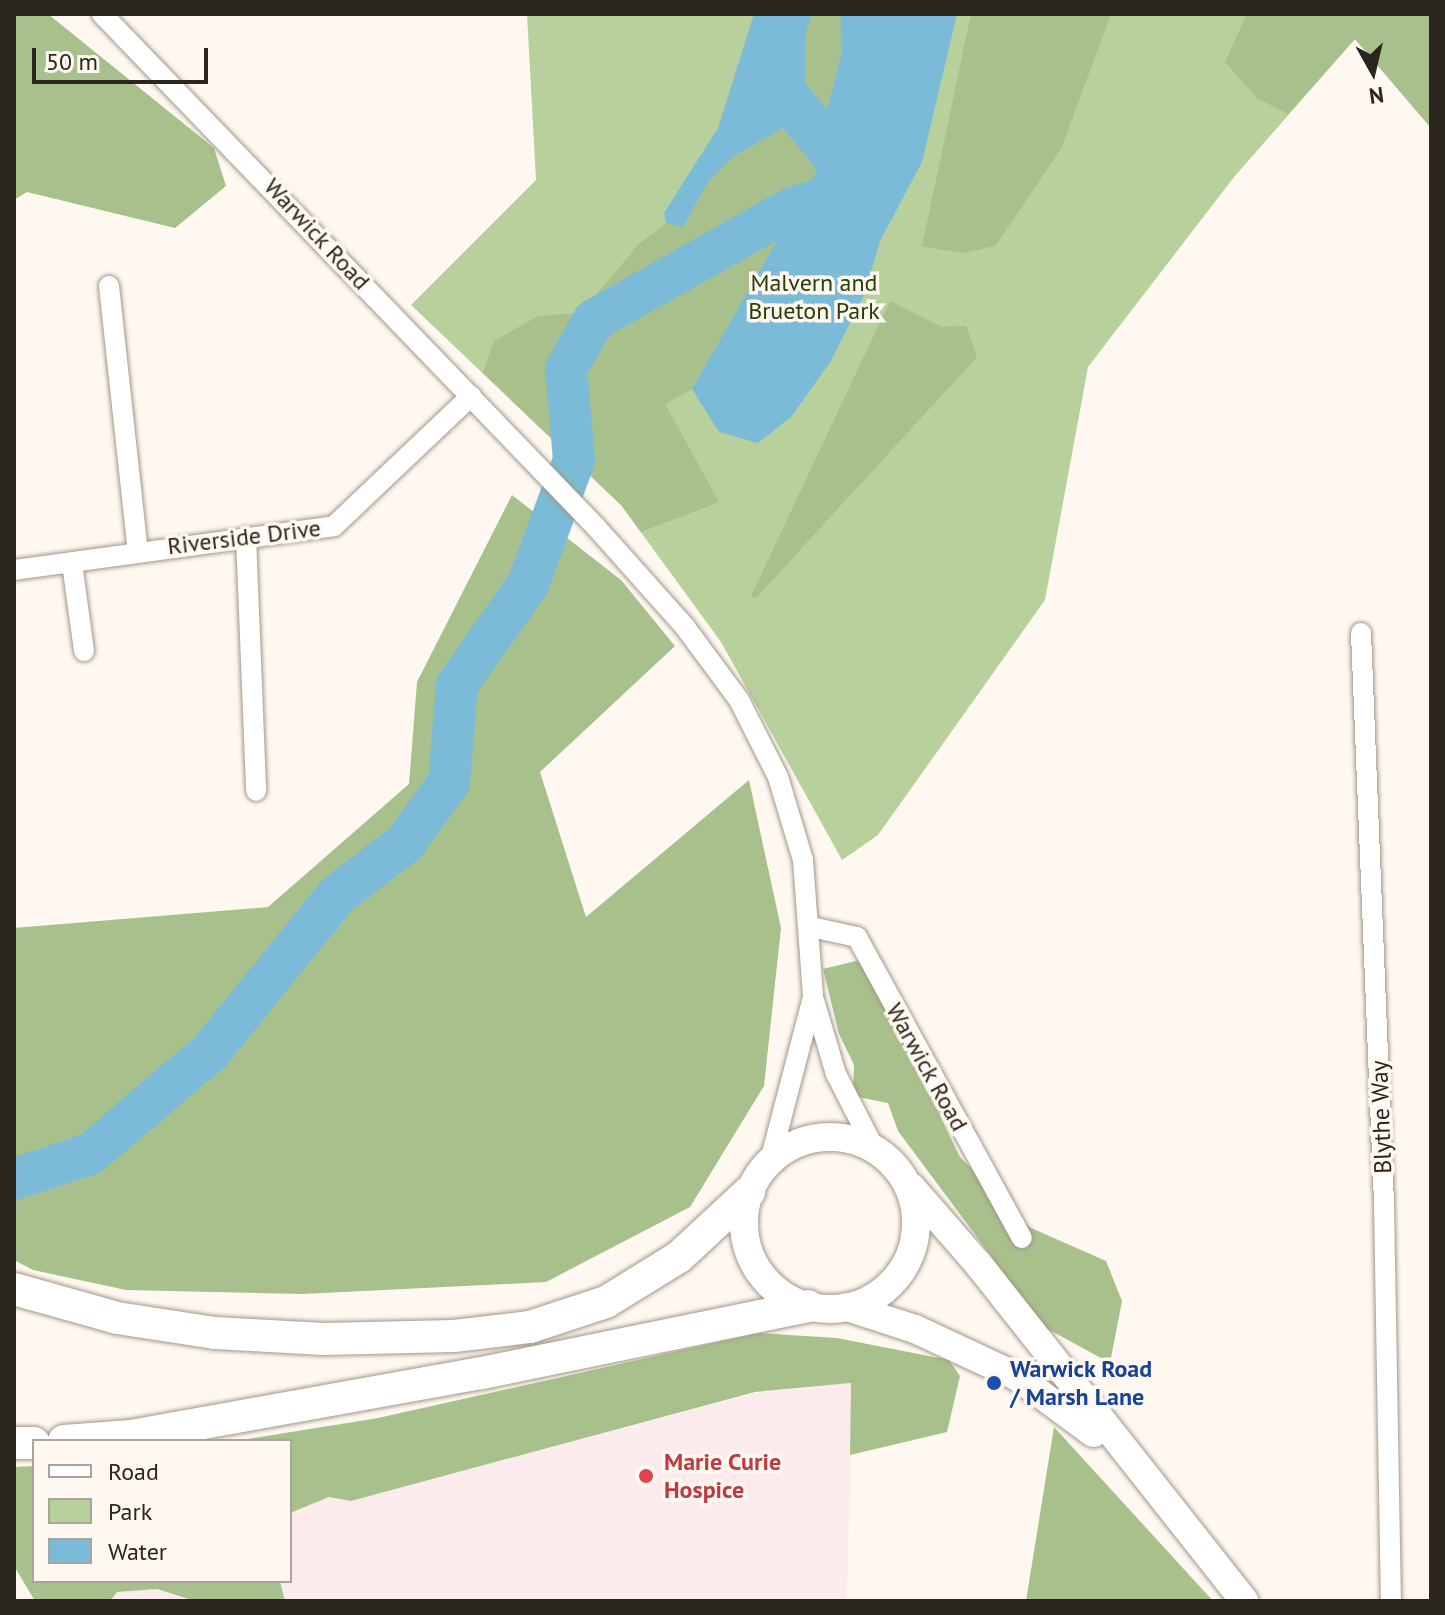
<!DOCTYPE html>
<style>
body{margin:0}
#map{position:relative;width:1445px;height:1615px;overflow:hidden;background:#fef8f1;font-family:"PT Sans",sans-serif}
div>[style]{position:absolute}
.medical>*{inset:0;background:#fbebec}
.green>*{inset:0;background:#b7d09c}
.forest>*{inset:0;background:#a8c18c}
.water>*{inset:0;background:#7bbbd8}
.river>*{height:42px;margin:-21px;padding:0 21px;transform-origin:21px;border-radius:21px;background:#7bbbd8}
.roads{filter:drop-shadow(0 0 2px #a29686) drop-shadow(0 0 2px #a29686)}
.minor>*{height:20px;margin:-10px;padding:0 10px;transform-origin:10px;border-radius:10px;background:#fff}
.secondary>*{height:28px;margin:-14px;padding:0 14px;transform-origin:14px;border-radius:14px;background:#fff}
.secondary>.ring{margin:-14px;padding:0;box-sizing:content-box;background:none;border:28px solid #fff;border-radius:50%}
.trunk>*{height:32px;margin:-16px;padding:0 16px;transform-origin:16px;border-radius:16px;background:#fff}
.dots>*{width:22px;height:22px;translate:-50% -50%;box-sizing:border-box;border:4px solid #fef8f1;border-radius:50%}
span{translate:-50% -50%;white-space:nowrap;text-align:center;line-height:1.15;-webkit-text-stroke:7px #fef8f1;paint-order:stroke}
.street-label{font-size:24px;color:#2a251f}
.park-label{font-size:24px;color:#283e03}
.transit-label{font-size:24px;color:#164399;font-weight:700}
.left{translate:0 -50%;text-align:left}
.health-label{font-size:24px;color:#be3a42;font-weight:700}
.frame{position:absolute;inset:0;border:16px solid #2a251f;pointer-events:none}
.legend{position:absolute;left:32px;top:1439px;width:260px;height:144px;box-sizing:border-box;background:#fef8f1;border:2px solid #a9a49d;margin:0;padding:10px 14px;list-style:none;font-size:24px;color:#2a251f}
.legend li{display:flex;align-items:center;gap:16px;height:40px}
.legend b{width:40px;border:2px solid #a9a49d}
.north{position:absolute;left:1333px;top:32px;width:80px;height:80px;-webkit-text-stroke:6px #fef8f1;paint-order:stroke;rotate:172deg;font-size:22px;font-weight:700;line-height:32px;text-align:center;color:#2a251f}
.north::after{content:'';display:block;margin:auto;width:28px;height:36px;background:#2a251f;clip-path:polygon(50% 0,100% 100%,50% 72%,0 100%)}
.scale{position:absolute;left:32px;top:48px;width:176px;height:36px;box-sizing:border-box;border:4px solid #2a251f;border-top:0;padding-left:10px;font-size:24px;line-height:28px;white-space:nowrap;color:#2a251f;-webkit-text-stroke:6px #fef8f1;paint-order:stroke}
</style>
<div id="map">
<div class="medical">
<i style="clip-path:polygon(852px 1383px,847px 1601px,285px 1601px,280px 1581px,290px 1581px,290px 1513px,329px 1497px,351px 1501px,755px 1393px)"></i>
<i style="clip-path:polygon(157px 1589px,195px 1601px,110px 1601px,116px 1592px)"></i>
</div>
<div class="green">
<i style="clip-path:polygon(527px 14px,1431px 14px,1431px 128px,1355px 39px,1234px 177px,1088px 367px,1045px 600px,878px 835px,842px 860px,721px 642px,621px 505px,411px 305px,536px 180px)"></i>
</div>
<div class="forest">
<i style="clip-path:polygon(14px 14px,48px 14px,214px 148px,226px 186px,175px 228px,27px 192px,14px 200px)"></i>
<i style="clip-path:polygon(812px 14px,840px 14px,842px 51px,827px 111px,805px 82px,805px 34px)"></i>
<i style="clip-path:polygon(971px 14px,1111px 14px,1061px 149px,995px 246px,962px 253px,922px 246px)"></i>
<i style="clip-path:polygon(1247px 14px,1431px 14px,1431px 128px,1355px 39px,1288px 114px,1257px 98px,1225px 62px)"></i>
<i style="clip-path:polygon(783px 128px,817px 170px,692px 389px,665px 404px,719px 502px,641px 532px,621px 505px,483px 373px,494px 341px,538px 316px,581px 313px,638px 245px,666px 223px,683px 226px,708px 182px,734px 156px)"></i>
<i style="clip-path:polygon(890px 301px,942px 327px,966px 326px,977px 357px,756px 598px,751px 596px)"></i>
<i style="clip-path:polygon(512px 495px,621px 580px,675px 646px,540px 772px,586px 917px,749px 780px,781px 928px,764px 1086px,690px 1207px,546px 1282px,303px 1294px,126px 1290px,33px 1270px,14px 1260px,14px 928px,268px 907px,409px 784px,417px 682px)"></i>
<i style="clip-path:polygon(864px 959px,960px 1157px,1029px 1227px,1106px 1261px,1122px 1301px,1110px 1363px,1044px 1327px,898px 1131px,888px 1103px,853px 1096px,854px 1065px,839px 1034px,823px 969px)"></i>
<i style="clip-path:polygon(759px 1333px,837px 1338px,949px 1360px,960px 1376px,947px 1432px,850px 1455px,851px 1383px,755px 1392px,351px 1501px,329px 1497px,290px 1513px,290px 1441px,235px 1441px,378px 1418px)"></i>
<i style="clip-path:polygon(1054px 1427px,1213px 1601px,1026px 1601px)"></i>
<i style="clip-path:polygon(34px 1466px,34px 1581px,280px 1581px,285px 1601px,195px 1601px,157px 1589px,117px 1592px,110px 1601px,35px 1601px,14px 1566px,14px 1467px)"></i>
</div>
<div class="water">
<i style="clip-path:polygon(754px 14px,812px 14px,805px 35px,805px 82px,827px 110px,842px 51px,840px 14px,957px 14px,922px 162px,880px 241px,865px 293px,831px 361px,791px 417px,758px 443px,719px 432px,692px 389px,817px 170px,783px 128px,734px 156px,708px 182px,683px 227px,666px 223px,664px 213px,718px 128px)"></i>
</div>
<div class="river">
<i style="left:14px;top:1179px;width:80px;rotate:-18.2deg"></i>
<i style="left:90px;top:1154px;width:157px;rotate:-40.4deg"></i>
<i style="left:210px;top:1052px;width:202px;rotate:-51deg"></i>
<i style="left:337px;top:895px;width:86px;rotate:-37.4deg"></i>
<i style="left:405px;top:843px;width:75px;rotate:-54.2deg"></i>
<i style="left:449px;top:782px;width:97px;rotate:-85.3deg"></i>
<i style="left:457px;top:685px;width:123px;rotate:-54.9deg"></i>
<i style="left:528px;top:584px;width:132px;rotate:-69.6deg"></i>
<i style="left:574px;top:460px;width:91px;rotate:-95deg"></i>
<i style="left:566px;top:369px;width:56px;rotate:-60.3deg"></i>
<i style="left:594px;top:320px;width:227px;rotate:-29.5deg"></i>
<i style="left:792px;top:208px;width:56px;rotate:-17.8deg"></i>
</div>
<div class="roads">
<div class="minor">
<i style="left:102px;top:14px;width:712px;rotate:46.08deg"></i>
<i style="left:596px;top:527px;width:134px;rotate:48.3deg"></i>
<i style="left:685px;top:627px;width:91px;rotate:53.5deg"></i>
<i style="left:739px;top:700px;width:86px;rotate:63.1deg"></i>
<i style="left:778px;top:777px;width:87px;rotate:73.2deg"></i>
<i style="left:803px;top:860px;width:137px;rotate:85.8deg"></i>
<i style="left:813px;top:997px;width:80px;rotate:73.4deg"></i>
<i style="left:836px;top:1074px;width:85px;rotate:62.8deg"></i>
<i style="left:109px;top:286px;width:267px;rotate:83.8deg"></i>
<i style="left:246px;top:537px;width:254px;rotate:87.7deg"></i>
<i style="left:72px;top:563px;width:89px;rotate:82.2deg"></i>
<i style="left:14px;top:570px;width:323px;rotate:-7.8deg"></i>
<i style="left:334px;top:526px;width:189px;rotate:-43.5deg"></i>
<i style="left:1361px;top:633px;width:571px;rotate:87.69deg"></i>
<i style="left:1384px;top:1204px;width:397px;rotate:89deg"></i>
<i style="left:811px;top:927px;width:47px;rotate:12.3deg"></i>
<i style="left:857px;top:937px;width:343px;rotate:61.3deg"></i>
<i style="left:770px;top:1161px;width:170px;rotate:-75.3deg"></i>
</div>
<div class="secondary">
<i class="ring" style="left:744px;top:1137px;width:144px;height:144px"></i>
<i style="left:911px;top:1187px;width:103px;rotate:48.9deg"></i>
<i style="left:979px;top:1265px;width:428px;rotate:51.7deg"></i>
<i style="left:847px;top:1307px;width:71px;rotate:17.9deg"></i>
<i style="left:915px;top:1329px;width:111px;rotate:25deg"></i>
<i style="left:1016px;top:1376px;width:96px;rotate:36.5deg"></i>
</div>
<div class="trunk">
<i style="left:14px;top:1289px;width:107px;rotate:15.7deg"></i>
<i style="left:117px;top:1318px;width:99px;rotate:8.7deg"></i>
<i style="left:215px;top:1333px;width:109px;rotate:3.2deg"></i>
<i style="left:324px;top:1339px;width:130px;rotate:-1.3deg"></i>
<i style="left:454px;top:1336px;width:77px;rotate:-6.8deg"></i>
<i style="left:530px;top:1327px;width:80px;rotate:-18.2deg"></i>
<i style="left:606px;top:1302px;width:86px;rotate:-31.7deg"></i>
<i style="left:679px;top:1257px;width:96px;rotate:-42.9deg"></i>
<i style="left:64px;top:1441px;width:67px;rotate:-4.3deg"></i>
<i style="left:131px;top:1436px;width:357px;rotate:-10.2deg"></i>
<i style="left:482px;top:1373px;width:333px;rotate:-11.6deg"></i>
<i style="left:14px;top:1443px;width:20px"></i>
</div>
</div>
<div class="dots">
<i style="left:994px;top:1383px;background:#1a4fb4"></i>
<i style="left:646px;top:1476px;background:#e0444e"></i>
</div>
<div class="street-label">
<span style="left:317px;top:234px;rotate:47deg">Warwick Road</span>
<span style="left:244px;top:537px;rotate:-7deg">Riverside Drive</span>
<span style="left:927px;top:1067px;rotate:61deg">Warwick Road</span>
<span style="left:1381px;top:1117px;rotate:-92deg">Blythe Way</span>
</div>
<div class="park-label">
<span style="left:814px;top:297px">Malvern and<br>Brueton Park</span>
</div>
<div class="transit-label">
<span class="left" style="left:1010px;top:1383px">Warwick Road<br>/ Marsh Lane</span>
</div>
<div class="health-label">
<span class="left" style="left:664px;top:1476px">Marie Curie<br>Hospice</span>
</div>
<div class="frame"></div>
<ul class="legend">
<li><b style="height:10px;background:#fff"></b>Road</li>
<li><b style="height:22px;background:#b7d09c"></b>Park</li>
<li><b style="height:22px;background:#7bbbd8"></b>Water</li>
</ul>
<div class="north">N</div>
<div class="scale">50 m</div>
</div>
